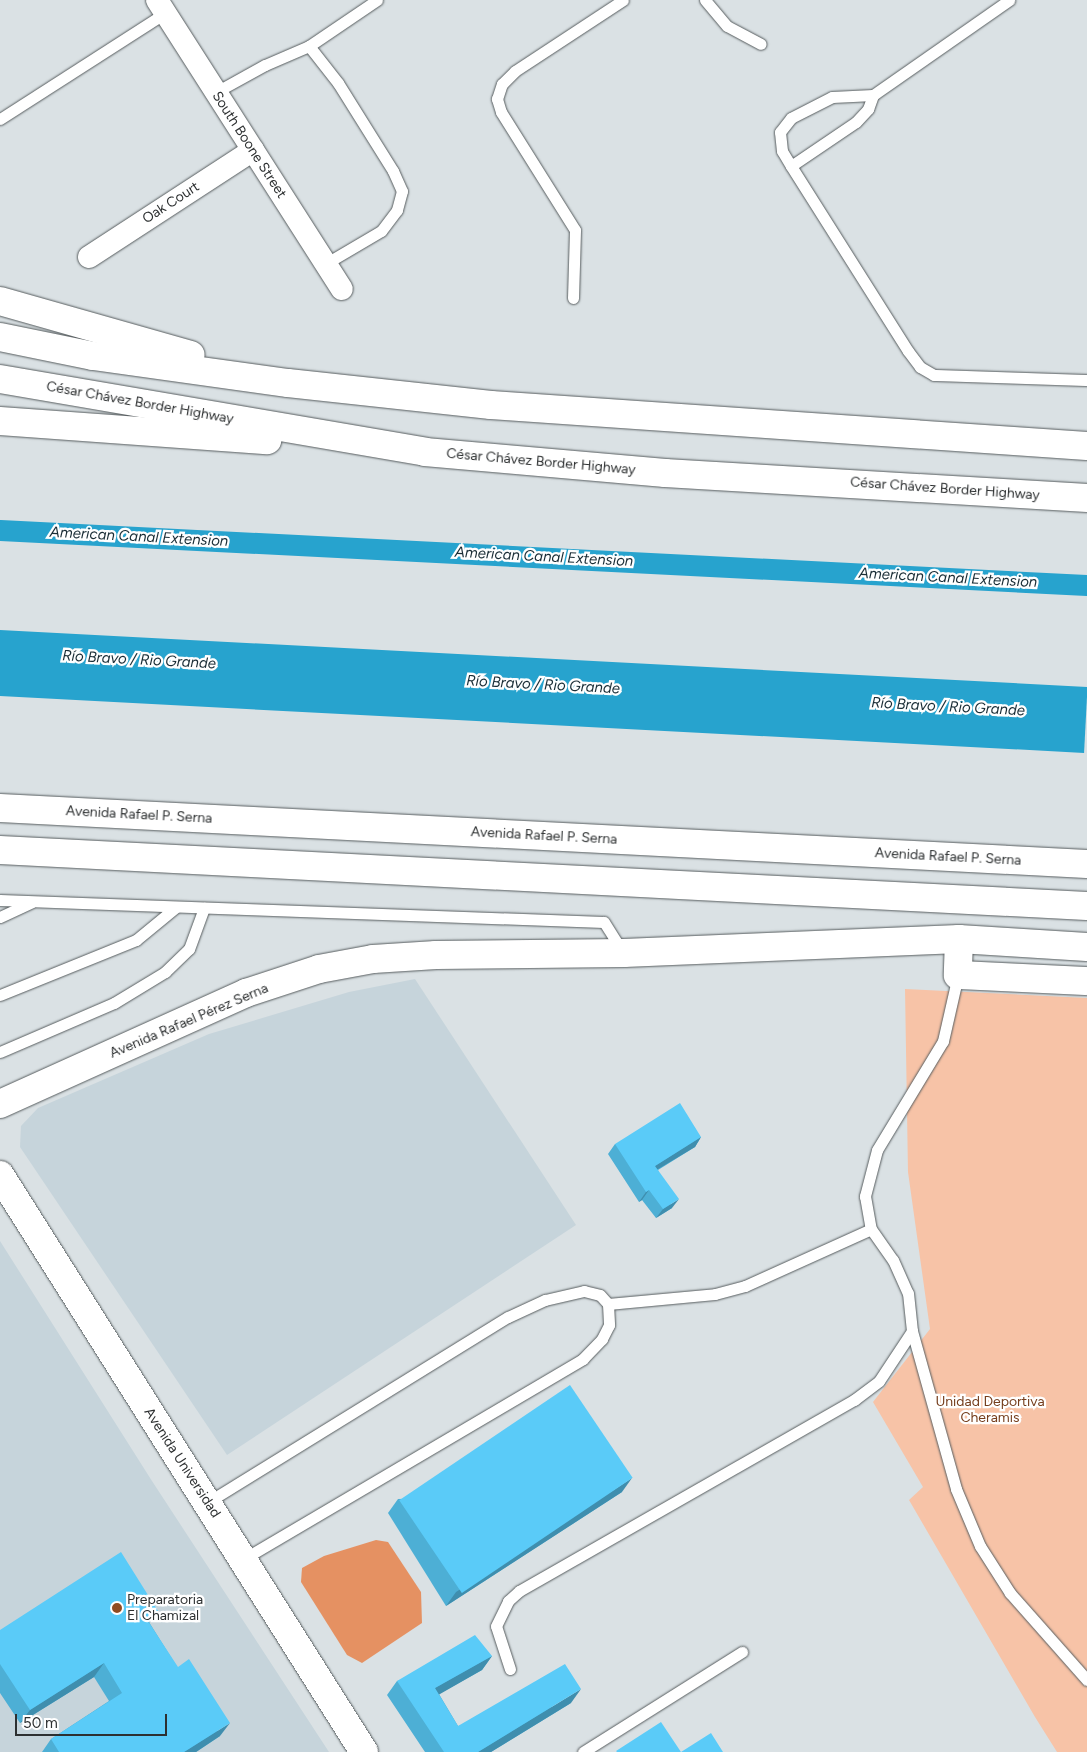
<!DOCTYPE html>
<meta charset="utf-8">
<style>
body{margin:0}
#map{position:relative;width:1087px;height:1752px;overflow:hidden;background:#dae1e4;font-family:Figtree,sans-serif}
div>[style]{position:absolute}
.built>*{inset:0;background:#c6d4db}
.green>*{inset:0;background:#f7c3a7}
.forest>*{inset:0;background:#e59162}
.water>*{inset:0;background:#27a3ce;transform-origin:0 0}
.canal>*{height:21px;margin:-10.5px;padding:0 10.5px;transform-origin:10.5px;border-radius:10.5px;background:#27a3ce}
.roads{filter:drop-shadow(0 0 1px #565c5e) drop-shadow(0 0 1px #565c5e)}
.lane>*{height:11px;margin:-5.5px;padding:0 5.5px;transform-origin:5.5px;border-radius:5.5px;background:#fff}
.street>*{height:22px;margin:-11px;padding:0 11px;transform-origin:11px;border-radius:11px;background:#fff}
.secondary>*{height:28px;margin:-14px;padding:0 14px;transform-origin:14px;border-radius:14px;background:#fff}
.highway>*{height:28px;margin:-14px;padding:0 14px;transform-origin:14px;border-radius:14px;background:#fff}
.wall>*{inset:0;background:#4dafd5}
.shaded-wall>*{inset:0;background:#3f8eae}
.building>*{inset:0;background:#5acbf8;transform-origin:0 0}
.dots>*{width:14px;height:14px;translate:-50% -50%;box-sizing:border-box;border:2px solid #fff;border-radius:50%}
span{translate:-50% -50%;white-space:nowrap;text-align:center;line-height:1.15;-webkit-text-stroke:4.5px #fff;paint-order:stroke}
.street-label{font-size:14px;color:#2d3031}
.park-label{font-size:14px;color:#753e1d}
.poi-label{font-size:14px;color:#2d3031}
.left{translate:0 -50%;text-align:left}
.water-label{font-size:15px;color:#1a2d36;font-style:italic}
.scale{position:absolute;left:15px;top:1714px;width:152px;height:22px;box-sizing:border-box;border:2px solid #2d3031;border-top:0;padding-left:6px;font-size:15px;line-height:18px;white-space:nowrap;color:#2d3031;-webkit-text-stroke:4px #fff;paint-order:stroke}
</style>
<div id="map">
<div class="built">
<i style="clip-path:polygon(415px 979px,576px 1225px,227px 1455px,20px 1147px,21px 1126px,38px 1108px,209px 1034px,349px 992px)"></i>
<i style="clip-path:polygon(0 1241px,152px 1481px,329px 1752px,0 1752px)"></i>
</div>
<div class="green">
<i style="clip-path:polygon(905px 989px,1087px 998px,1087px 1752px,1057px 1752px,1035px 1717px,909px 1500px,923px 1487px,873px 1402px,930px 1329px,908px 1172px)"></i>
</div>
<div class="forest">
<i style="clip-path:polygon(376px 1540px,388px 1542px,421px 1592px,422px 1623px,362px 1663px,347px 1655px,301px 1582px,302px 1568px,324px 1556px)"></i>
</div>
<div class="water">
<i style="left:0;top:630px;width:1089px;height:66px;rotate:3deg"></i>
</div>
<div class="canal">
<i style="left:0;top:530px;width:1088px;rotate:2.9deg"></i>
</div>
<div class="roads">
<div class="lane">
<i style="left:705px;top:0;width:34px;rotate:50deg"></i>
<i style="left:727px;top:26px;width:38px;rotate:28deg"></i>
<i style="left:309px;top:46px;width:82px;rotate:-34.1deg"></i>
<i style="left:216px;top:92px;width:56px;rotate:-28.9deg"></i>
<i style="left:265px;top:65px;width:48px;rotate:-23.4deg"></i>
<i style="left:309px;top:46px;width:47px;rotate:51.9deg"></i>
<i style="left:338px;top:83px;width:104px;rotate:58deg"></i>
<i style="left:393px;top:171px;width:22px;rotate:66deg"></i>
<i style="left:402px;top:191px;width:20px;rotate:105deg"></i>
<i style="left:397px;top:210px;width:26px;rotate:127deg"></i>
<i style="left:381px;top:231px;width:65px;rotate:149.5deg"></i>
<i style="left:873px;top:95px;width:166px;rotate:-34.9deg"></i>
<i style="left:0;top:119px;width:196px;rotate:-32.7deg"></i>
<i style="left:791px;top:166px;width:78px;rotate:-34.1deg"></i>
<i style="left:856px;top:122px;width:18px;rotate:-47deg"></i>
<i style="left:868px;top:109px;width:15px;rotate:-70deg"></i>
<i style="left:873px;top:95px;width:41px;rotate:177.2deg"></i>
<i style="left:832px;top:97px;width:46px;rotate:152.9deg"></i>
<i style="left:791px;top:118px;width:18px;rotate:128deg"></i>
<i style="left:780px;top:132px;width:19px;rotate:84deg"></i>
<i style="left:782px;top:151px;width:17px;rotate:59deg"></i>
<i style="left:791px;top:166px;width:219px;rotate:57.7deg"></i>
<i style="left:908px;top:351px;width:20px;rotate:53deg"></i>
<i style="left:920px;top:367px;width:16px;rotate:30deg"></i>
<i style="left:934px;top:375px;width:153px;rotate:1.9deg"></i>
<i style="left:573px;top:298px;width:68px;rotate:-88.3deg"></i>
<i style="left:575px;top:230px;width:139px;rotate:-122.1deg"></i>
<i style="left:501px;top:112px;width:14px;rotate:-107deg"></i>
<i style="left:497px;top:99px;width:16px;rotate:-72deg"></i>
<i style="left:502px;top:84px;width:18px;rotate:-45deg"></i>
<i style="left:515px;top:71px;width:129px;rotate:-33.3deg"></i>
<i style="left:0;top:900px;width:604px;rotate:2.09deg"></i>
<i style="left:604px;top:922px;width:36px;rotate:58deg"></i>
<i style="left:0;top:917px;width:35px;rotate:-25deg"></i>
<i style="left:958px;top:975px;width:68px;rotate:102.8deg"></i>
<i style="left:943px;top:1041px;width:127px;rotate:121.2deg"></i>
<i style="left:877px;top:1150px;width:48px;rotate:104.6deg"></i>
<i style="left:865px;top:1196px;width:34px;rotate:80deg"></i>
<i style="left:871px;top:1229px;width:38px;rotate:55deg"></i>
<i style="left:893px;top:1260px;width:36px;rotate:66deg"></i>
<i style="left:908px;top:1293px;width:38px;rotate:84deg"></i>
<i style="left:912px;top:1331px;width:164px;rotate:74.4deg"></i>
<i style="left:956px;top:1489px;width:62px;rotate:67.2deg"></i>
<i style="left:980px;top:1546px;width:56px;rotate:57.4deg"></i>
<i style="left:1010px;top:1593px;width:116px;rotate:48.5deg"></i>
<i style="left:0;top:995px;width:147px;rotate:-22deg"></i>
<i style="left:136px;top:940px;width:52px;rotate:-39.5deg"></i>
<i style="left:0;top:1052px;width:124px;rotate:-23.3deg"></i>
<i style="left:114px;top:1003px;width:60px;rotate:-31.3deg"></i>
<i style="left:165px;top:972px;width:33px;rotate:-44deg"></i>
<i style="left:189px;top:949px;width:44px;rotate:-69.9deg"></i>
<i style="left:608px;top:1304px;width:107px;rotate:-5.3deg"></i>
<i style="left:715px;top:1294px;width:31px;rotate:-15deg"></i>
<i style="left:745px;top:1286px;width:138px;rotate:-24.3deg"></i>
<i style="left:208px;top:1502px;width:352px;rotate:-31.7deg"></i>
<i style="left:508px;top:1317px;width:41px;rotate:-24.7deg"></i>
<i style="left:545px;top:1300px;width:40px;rotate:-13deg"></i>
<i style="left:584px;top:1291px;width:16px;rotate:14deg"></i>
<i style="left:600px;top:1295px;width:12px;rotate:48deg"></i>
<i style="left:608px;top:1304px;width:21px;rotate:87deg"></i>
<i style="left:609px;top:1325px;width:16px;rotate:117deg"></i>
<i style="left:602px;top:1339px;width:28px;rotate:134deg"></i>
<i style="left:583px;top:1359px;width:394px;rotate:149.5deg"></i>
<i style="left:510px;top:1669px;width:45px;rotate:-108deg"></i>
<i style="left:496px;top:1626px;width:28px;rotate:-64deg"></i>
<i style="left:508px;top:1601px;width:15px;rotate:-42deg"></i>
<i style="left:519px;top:1591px;width:386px;rotate:-29.7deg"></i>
<i style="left:854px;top:1400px;width:31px;rotate:-37deg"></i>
<i style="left:879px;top:1381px;width:60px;rotate:-56.6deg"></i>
<i style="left:583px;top:1752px;width:188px;rotate:-32.2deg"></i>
</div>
<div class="street">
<i style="left:157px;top:0;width:343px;rotate:57.4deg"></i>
<i style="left:89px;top:257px;width:196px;rotate:-33.1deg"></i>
</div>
<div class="secondary">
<i style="left:0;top:1104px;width:270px;rotate:-24.3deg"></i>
<i style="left:246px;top:993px;width:77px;rotate:-18.2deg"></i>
<i style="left:319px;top:969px;width:55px;rotate:-10.5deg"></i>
<i style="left:373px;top:959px;width:63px;rotate:-3.6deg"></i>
<i style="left:436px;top:955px;width:188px;rotate:-0.6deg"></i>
<i style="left:0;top:1175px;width:682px;rotate:57.75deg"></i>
</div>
<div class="highway">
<i style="left:0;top:301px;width:198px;rotate:15.8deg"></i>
<i style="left:0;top:337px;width:95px;rotate:11.5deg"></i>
<i style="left:93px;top:356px;width:197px;rotate:7.9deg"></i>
<i style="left:288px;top:383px;width:204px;rotate:6.2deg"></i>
<i style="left:491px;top:405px;width:597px;rotate:3.94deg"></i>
<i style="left:0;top:379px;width:431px;rotate:9.7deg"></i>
<i style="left:425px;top:452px;width:241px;rotate:5deg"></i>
<i style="left:665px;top:473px;width:423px;rotate:3.4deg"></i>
<i style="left:0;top:421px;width:268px;rotate:4.1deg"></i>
<i style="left:0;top:808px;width:1088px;rotate:2.95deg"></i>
<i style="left:0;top:850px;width:1088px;rotate:2.95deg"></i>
<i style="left:959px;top:939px;width:36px;rotate:92deg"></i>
<i style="left:958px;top:975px;width:129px;rotate:2.7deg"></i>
<i style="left:624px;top:953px;width:335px;rotate:-2.4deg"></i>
<i style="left:959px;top:939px;width:128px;rotate:3.6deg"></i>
</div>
</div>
<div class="wall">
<i style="clip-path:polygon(701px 1137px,695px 1147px,658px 1170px,672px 1208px,656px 1218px,642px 1200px,639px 1202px,608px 1154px,615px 1144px)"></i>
<i style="clip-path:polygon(622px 1492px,446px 1606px,388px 1513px,398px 1499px)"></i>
<i style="clip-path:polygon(149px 1622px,220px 1736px,196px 1752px,42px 1752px,51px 1739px,109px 1701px,94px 1677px,20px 1723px,0 1693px,0 1630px)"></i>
<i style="clip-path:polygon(492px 1656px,482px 1670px,439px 1694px,458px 1726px,571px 1703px,491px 1752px,425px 1752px,387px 1695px,397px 1681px)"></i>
</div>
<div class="shaded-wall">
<i style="clip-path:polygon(701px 1137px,695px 1147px,648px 1175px,655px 1166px)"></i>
<i style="clip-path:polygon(649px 1190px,642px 1200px,639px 1202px,646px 1192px)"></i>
<i style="clip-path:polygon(679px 1199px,672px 1208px,656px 1218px,663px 1209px)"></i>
<i style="clip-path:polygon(632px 1478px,622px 1492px,446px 1606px,456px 1592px)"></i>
<i style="clip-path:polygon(158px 1611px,148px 1624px,146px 1618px)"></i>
<i style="clip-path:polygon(492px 1656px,482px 1670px,426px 1702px,435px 1688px)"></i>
<i style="clip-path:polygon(104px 1663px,94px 1677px,20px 1723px,30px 1710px)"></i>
<i style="clip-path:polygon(581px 1689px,571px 1703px,491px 1752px,478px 1752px)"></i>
<i style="clip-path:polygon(230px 1723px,220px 1736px,196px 1752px,184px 1752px)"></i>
</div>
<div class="building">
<i style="clip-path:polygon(680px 1103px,701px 1137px,655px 1166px,679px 1199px,663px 1209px,649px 1190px,646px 1192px,615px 1144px)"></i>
<i style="left:570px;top:1385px;width:112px;height:206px;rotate:56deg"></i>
<i style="clip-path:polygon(121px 1552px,158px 1611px,146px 1618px,178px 1667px,189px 1659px,230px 1723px,184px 1752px,59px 1752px,51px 1739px,122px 1693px,104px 1663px,30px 1710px,0 1664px,0 1630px)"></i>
<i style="clip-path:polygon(475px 1635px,492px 1656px,435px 1688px,458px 1726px,565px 1664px,581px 1689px,478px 1752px,444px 1752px,397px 1681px)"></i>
<i style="clip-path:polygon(661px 1722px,681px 1752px,711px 1733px,723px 1752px,617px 1752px,616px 1751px)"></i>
</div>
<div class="dots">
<i style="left:117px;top:1608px;background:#904b21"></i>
</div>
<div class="street-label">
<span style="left:249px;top:145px;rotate:57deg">South Boone Street</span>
<span style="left:171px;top:203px;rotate:-33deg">Oak Court</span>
<span style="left:140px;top:403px;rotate:10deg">César Chávez Border Highway</span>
<span style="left:541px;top:462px;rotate:5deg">César Chávez Border Highway</span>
<span style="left:945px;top:489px;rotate:4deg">César Chávez Border Highway</span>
<span style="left:139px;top:815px;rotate:3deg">Avenida Rafael P. Serna</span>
<span style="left:544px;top:836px;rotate:3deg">Avenida Rafael P. Serna</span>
<span style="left:948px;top:857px;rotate:3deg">Avenida Rafael P. Serna</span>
<span style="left:189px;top:1021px;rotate:-23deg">Avenida Rafael Pérez Serna</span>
<span style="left:182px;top:1463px;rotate:57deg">Avenida Universidad</span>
</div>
<div class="park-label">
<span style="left:990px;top:1410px">Unidad Deportiva<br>Cheramis</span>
</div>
<div class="poi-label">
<span class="left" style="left:127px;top:1608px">Preparatoria<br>El Chamizal</span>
</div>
<div class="water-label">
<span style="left:139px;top:537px;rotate:3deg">American Canal Extension</span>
<span style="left:544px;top:557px;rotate:3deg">American Canal Extension</span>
<span style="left:948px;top:578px;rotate:3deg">American Canal Extension</span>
<span style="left:139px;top:660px;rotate:3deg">Río Bravo / Rio Grande</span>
<span style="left:543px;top:685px;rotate:3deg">Río Bravo / Rio Grande</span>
<span style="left:948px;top:707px;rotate:3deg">Río Bravo / Rio Grande</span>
</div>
<div class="scale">50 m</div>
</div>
